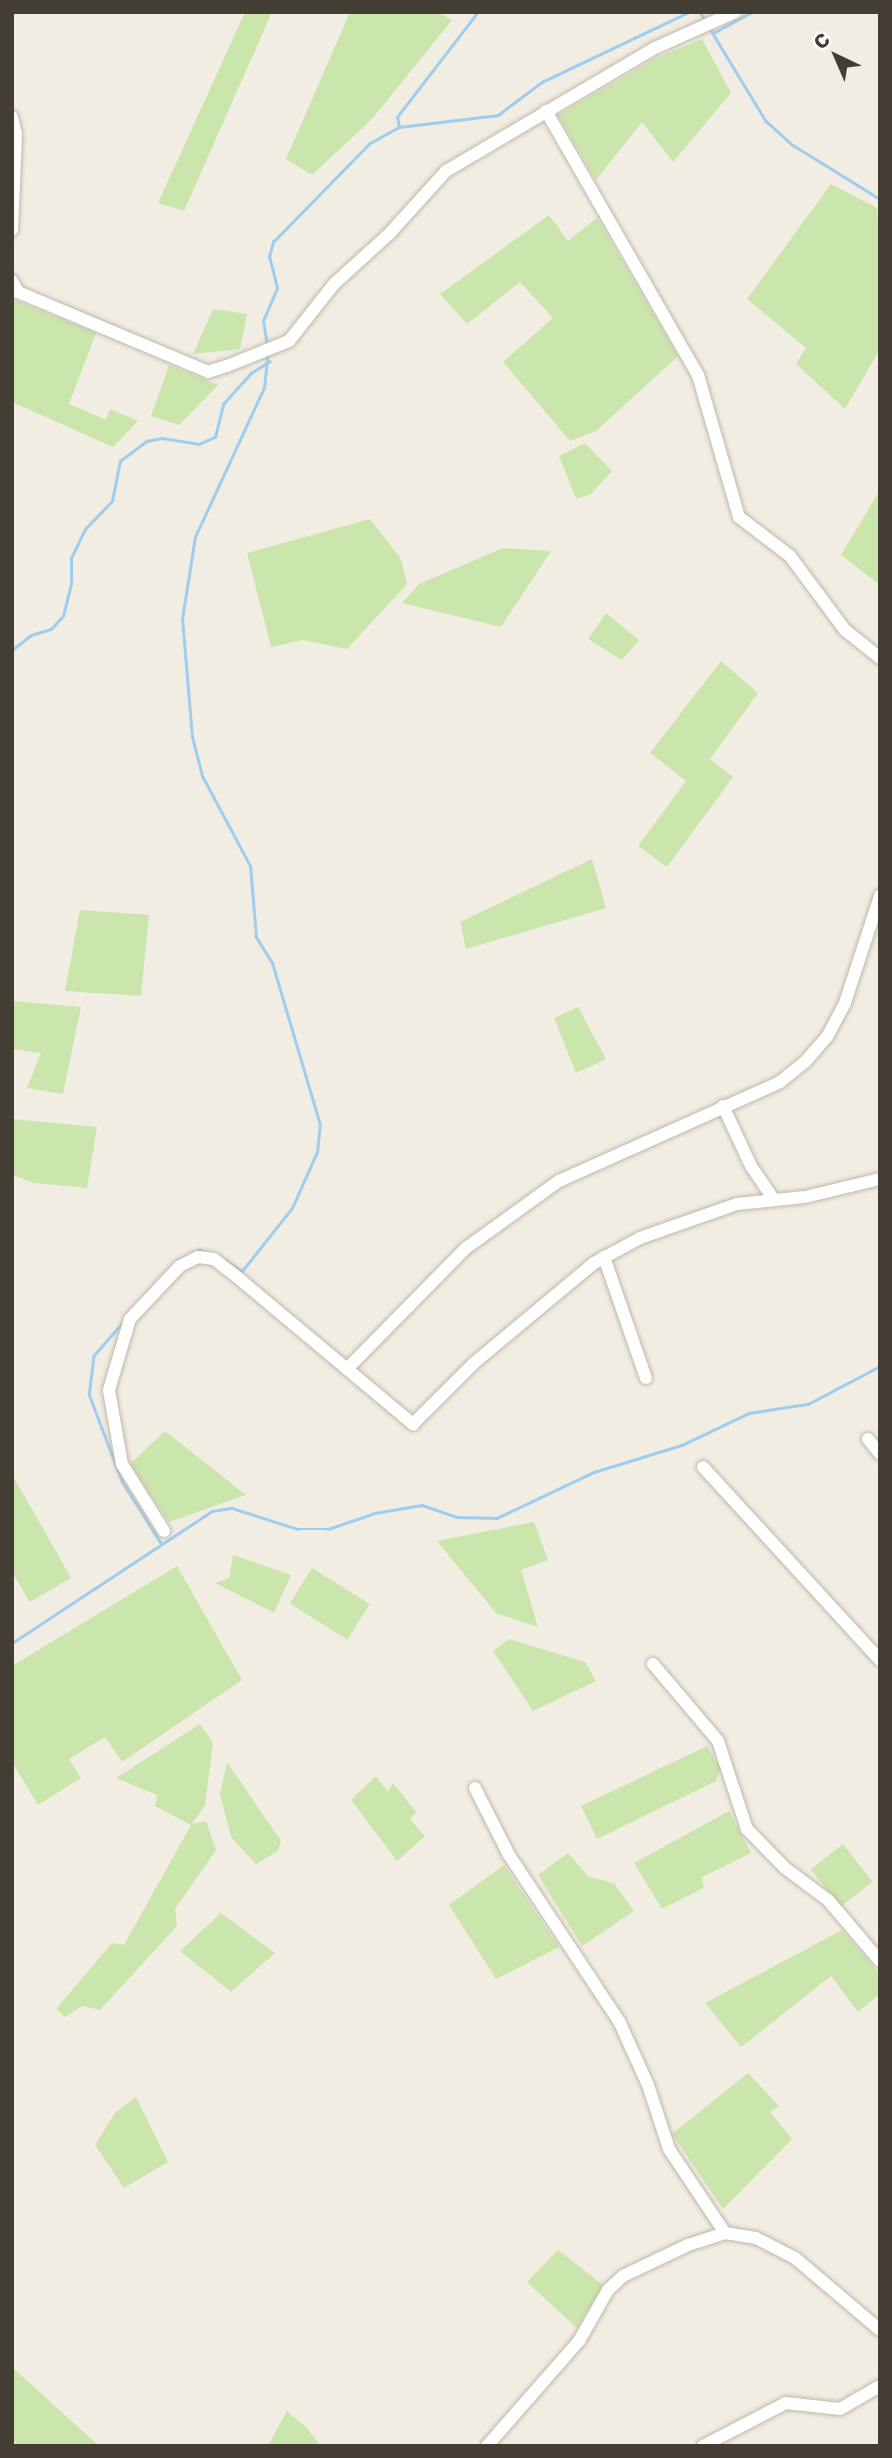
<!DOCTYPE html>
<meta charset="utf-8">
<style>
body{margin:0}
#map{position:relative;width:892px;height:2458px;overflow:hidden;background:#f2ede3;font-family:"Golos Text",sans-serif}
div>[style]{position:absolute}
.green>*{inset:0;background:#cbe6ac;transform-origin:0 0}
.stream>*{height:2.5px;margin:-1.25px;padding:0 1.25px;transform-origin:1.25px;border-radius:1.25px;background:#9fcdef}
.roads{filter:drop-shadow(0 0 2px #c0b8a9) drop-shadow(0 0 2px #c0b8a9)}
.minor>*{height:12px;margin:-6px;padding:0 6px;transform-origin:6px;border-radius:6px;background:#fff}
span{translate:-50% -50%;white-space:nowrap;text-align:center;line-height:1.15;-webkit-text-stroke:5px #fff;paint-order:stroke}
.frame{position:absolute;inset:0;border:14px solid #433d34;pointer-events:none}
.north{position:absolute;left:801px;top:21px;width:70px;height:70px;-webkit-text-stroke:5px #fff;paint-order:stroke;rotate:316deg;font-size:19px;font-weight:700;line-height:28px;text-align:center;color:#433d34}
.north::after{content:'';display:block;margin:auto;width:24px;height:32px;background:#433d34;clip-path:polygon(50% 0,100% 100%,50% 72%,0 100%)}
</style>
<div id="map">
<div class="green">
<i style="clip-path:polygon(245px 12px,272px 12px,184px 211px,158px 203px)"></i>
<i style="clip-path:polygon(350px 12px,437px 12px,452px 20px,372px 119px,312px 175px,286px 159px)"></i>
<i style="clip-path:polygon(702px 39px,731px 93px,673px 162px,642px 122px,596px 180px,558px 115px,656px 58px)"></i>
<i style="clip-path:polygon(831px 184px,877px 208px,880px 242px,880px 349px,845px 409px,796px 364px,806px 348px,747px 299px)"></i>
<i style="clip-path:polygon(549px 215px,568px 241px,597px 218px,678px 356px,596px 431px,570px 441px,503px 362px,553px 318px,520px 282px,467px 324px,440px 294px)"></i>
<i style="clip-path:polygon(12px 299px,96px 333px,69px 404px,106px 420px,110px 409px,138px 421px,113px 447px,12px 402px)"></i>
<i style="clip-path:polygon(213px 309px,247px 314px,240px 349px,193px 354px)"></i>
<i style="clip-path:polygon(169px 365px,218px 385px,179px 425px,151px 416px)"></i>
<i style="clip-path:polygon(585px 443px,612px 471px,591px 494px,576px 499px,559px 456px)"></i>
<i style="clip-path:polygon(880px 490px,880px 585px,841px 555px)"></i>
<i style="clip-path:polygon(370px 519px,401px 559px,407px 584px,347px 649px,303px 640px,271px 647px,247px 553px)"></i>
<i style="clip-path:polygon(503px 548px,551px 551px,501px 627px,402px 603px,419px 584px)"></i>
<i style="clip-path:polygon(606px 613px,639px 640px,622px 660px,588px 639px)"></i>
<i style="clip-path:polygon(721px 661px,758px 693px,710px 759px,733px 777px,667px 867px,638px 846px,686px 781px,650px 753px)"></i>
<i style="clip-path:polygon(592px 859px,606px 908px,466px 949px,460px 922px)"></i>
<i style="clip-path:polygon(80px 910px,149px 915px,141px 996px,65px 991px)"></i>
<i style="clip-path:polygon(12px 1001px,81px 1007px,63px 1094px,27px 1088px,41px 1053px,12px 1049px)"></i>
<i style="clip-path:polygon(578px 1007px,606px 1059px,576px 1073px,554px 1018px)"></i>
<i style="clip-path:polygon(12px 1119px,97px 1127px,87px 1188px,34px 1183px,12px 1175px)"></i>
<i style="clip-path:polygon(165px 1431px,246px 1495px,169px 1522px,130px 1464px)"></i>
<i style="clip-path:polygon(12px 1474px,71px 1578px,30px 1602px,12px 1572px)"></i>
<i style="clip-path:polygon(534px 1522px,548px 1560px,521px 1570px,538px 1627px,496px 1613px,437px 1541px)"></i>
<i style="clip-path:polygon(233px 1555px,291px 1575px,274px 1613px,215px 1583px,229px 1578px)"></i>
<i style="clip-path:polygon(177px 1566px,242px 1680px,122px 1762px,105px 1737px,69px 1759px,81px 1778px,38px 1805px,12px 1762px,12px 1666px)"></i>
<i style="left:312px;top:1568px;width:68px;height:42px;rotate:32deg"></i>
<i style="clip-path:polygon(509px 1639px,585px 1662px,596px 1681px,533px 1711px,493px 1651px)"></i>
<i style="clip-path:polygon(200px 1724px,213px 1743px,205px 1805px,192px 1824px,206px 1821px,216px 1850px,175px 1909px,177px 1926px,100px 2010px,82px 2006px,65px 2017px,56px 2009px,112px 1943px,124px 1945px,191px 1825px,155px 1806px,157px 1795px,116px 1778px)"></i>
<i style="clip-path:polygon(707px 1746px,721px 1769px,716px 1781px,597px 1839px,581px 1806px)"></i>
<i style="clip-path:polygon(227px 1762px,281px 1841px,278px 1851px,256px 1864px,231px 1837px,220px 1794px)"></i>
<i style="clip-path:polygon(376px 1776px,388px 1792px,393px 1783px,416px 1812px,410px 1819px,425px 1836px,397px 1861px,351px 1800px)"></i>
<i style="clip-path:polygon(729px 1811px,751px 1853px,702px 1877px,704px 1888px,662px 1909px,634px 1863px)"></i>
<i style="left:843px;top:1844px;width:48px;height:41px;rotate:52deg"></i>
<i style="clip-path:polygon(568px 1853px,589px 1877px,614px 1883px,634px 1911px,582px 1946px,538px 1875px)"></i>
<i style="clip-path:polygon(504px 1865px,559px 1947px,496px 1979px,449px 1905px)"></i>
<i style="clip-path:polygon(221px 1913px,275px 1953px,231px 1992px,180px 1951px)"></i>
<i style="clip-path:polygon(842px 1930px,880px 1974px,880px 1994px,858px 2012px,831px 1976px,741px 2047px,705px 2003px)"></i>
<i style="clip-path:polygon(748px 2073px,779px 2106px,770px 2112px,792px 2139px,723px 2209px,672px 2134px)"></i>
<i style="clip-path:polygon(136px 2097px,168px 2162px,124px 2188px,95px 2145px,115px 2113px)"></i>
<i style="clip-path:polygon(558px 2250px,603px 2285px,577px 2328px,527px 2282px)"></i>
<i style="clip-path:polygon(12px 2367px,99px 2446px,19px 2446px,12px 2440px)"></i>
<i style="clip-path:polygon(287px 2411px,306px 2427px,321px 2446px,268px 2446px)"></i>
</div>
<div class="stream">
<i style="left:700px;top:12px;width:11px;rotate:56deg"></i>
<i style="left:709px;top:27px;width:110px;rotate:58.8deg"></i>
<i style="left:766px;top:121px;width:36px;rotate:42deg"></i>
<i style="left:793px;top:145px;width:102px;rotate:31.8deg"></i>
<i style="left:713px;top:33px;width:44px;rotate:-28.3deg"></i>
<i style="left:399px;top:127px;width:10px;rotate:-101deg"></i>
<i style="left:397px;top:117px;width:133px;rotate:-52.4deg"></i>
<i style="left:267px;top:346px;width:25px;rotate:-99deg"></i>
<i style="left:263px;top:321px;width:36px;rotate:-67deg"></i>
<i style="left:277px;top:288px;width:32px;rotate:-104deg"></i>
<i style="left:269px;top:257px;width:16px;rotate:-75deg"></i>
<i style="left:273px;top:242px;width:139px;rotate:-45.6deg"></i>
<i style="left:370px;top:143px;width:33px;rotate:-29deg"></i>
<i style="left:399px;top:127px;width:100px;rotate:-6.9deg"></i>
<i style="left:498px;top:115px;width:55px;rotate:-36.9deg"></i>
<i style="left:542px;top:82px;width:163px;rotate:-25.5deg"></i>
<i style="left:12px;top:650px;width:24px;rotate:-38deg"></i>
<i style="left:31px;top:635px;width:21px;rotate:-17deg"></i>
<i style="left:51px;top:629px;width:18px;rotate:-47deg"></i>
<i style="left:63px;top:616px;width:34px;rotate:-76deg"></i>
<i style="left:71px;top:583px;width:25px;rotate:-90deg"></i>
<i style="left:71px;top:558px;width:32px;rotate:-64deg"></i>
<i style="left:85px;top:529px;width:39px;rotate:-46deg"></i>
<i style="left:112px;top:501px;width:41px;rotate:-78.7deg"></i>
<i style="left:120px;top:461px;width:34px;rotate:-37deg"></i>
<i style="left:147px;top:441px;width:15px;rotate:-11deg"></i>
<i style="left:162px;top:438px;width:37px;rotate:9deg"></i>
<i style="left:199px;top:444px;width:17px;rotate:-24deg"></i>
<i style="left:215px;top:437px;width:34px;rotate:-76deg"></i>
<i style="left:223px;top:404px;width:42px;rotate:-47.9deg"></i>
<i style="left:251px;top:373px;width:22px;rotate:-32deg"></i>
<i style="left:225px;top:1260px;width:20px;rotate:33deg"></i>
<i style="left:242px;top:1271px;width:80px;rotate:-51.6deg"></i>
<i style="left:292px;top:1208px;width:61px;rotate:-65.9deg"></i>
<i style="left:317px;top:1152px;width:27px;rotate:-84deg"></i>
<i style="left:320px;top:1125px;width:169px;rotate:-106.5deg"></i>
<i style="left:272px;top:963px;width:31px;rotate:-122deg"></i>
<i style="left:256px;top:937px;width:71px;rotate:-94.8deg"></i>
<i style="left:250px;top:866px;width:102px;rotate:-118.1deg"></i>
<i style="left:202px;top:776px;width:40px;rotate:-104.4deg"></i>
<i style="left:192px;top:737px;width:118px;rotate:-94.8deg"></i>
<i style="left:182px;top:619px;width:83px;rotate:-81deg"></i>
<i style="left:195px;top:537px;width:164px;rotate:-65.2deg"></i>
<i style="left:264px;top:388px;width:36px;rotate:-84deg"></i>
<i style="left:177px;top:1261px;width:25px;rotate:-27deg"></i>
<i style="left:199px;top:1250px;width:10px;rotate:17deg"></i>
<i style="left:122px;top:1324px;width:43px;rotate:131.2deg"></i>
<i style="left:94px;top:1356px;width:38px;rotate:97deg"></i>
<i style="left:89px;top:1394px;width:93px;rotate:69.2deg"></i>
<i style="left:122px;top:1481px;width:73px;rotate:57.8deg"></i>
<i style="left:12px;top:1643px;width:240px;rotate:-33.4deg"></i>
<i style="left:212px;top:1511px;width:20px;rotate:-9deg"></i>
<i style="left:232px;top:1508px;width:69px;rotate:17.7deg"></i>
<i style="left:298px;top:1529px;width:30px"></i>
<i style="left:328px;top:1529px;width:50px;rotate:-18.8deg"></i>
<i style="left:375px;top:1513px;width:48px;rotate:-9.7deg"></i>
<i style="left:422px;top:1505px;width:37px;rotate:19deg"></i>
<i style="left:457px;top:1517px;width:40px;rotate:1.4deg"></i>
<i style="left:497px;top:1518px;width:107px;rotate:-25.4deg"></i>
<i style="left:594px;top:1472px;width:92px;rotate:-17.1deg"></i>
<i style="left:682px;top:1445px;width:74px;rotate:-25.5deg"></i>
<i style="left:749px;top:1413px;width:60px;rotate:-8.7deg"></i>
<i style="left:808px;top:1404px;width:81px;rotate:-27.8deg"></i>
</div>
<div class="roads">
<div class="minor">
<i style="left:546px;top:111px;width:305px;rotate:60.1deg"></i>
<i style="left:698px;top:375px;width:148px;rotate:73.9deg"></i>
<i style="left:739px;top:517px;width:64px;rotate:37.4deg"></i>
<i style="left:790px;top:556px;width:92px;rotate:53.4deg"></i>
<i style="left:845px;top:630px;width:45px;rotate:38.7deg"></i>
<i style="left:12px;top:117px;width:17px;rotate:77deg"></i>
<i style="left:16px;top:134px;width:96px;rotate:92.4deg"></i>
<i style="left:12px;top:281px;width:13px;rotate:61deg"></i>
<i style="left:18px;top:292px;width:206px;rotate:22.8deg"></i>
<i style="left:208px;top:372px;width:20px;rotate:-18deg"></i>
<i style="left:227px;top:366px;width:67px;rotate:-22deg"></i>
<i style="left:289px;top:341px;width:73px;rotate:-51.7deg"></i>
<i style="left:334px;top:284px;width:76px;rotate:-42.3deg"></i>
<i style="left:390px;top:233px;width:84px;rotate:-47.9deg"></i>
<i style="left:446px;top:171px;width:243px;rotate:-30.5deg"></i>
<i style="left:655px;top:48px;width:88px;rotate:-24.2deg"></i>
<i style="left:723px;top:1106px;width:66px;rotate:65deg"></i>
<i style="left:751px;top:1166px;width:41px;rotate:55.9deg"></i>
<i style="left:604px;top:1257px;width:128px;rotate:70.9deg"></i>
<i style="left:347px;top:1369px;width:170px;rotate:-45.5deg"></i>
<i style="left:466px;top:1248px;width:115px;rotate:-35.8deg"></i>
<i style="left:559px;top:1181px;width:242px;rotate:-24.1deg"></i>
<i style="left:780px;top:1082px;width:32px;rotate:-39deg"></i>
<i style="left:805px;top:1062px;width:33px;rotate:-49deg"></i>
<i style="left:827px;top:1037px;width:38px;rotate:-62deg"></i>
<i style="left:845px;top:1003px;width:113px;rotate:-71.9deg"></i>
<i style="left:868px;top:1439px;width:19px;rotate:51deg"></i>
<i style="left:703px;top:1467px;width:262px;rotate:47.5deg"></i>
<i style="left:164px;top:1531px;width:79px;rotate:-122.1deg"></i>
<i style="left:122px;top:1464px;width:75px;rotate:-100deg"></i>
<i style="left:109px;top:1390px;width:74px;rotate:-73.5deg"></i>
<i style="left:130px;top:1319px;width:73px;rotate:-46.7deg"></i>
<i style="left:180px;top:1266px;width:20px;rotate:-27deg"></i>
<i style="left:198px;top:1257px;width:16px;rotate:7deg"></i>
<i style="left:214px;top:1259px;width:37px;rotate:38deg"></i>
<i style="left:243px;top:1282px;width:222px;rotate:39.9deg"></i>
<i style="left:413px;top:1424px;width:86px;rotate:-45deg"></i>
<i style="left:474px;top:1363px;width:156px;rotate:-39.8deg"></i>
<i style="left:594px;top:1263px;width:52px;rotate:-28.5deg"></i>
<i style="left:640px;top:1238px;width:103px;rotate:-19.3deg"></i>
<i style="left:737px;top:1204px;width:68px;rotate:-5.9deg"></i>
<i style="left:805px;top:1197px;width:77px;rotate:-13.5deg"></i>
<i style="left:653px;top:1664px;width:101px;rotate:49.8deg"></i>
<i style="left:718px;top:1741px;width:93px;rotate:71.8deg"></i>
<i style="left:747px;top:1829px;width:54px;rotate:45.7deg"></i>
<i style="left:785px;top:1868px;width:54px;rotate:36.7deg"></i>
<i style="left:828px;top:1900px;width:80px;rotate:49.6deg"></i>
<i style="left:475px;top:1788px;width:75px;rotate:63.1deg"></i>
<i style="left:509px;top:1855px;width:199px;rotate:56.5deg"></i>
<i style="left:619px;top:2021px;width:70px;rotate:65.6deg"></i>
<i style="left:648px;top:2085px;width:67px;rotate:71.8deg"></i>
<i style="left:669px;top:2149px;width:101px;rotate:56.3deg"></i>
<i style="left:487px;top:2446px;width:140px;rotate:-48.8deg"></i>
<i style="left:579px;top:2341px;width:59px;rotate:-60.4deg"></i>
<i style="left:608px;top:2290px;width:21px;rotate:-43deg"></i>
<i style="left:623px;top:2276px;width:72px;rotate:-25.5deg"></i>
<i style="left:688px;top:2245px;width:39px;rotate:-18deg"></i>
<i style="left:725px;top:2233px;width:31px;rotate:9deg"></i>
<i style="left:756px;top:2238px;width:44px;rotate:27.1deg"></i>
<i style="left:795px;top:2258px;width:111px;rotate:40.3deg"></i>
<i style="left:703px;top:2446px;width:93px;rotate:-27.4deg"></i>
<i style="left:786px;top:2403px;width:54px;rotate:6.3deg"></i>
<i style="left:840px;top:2409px;width:46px;rotate:-29.9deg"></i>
</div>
</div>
<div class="frame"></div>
<div class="north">С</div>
</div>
